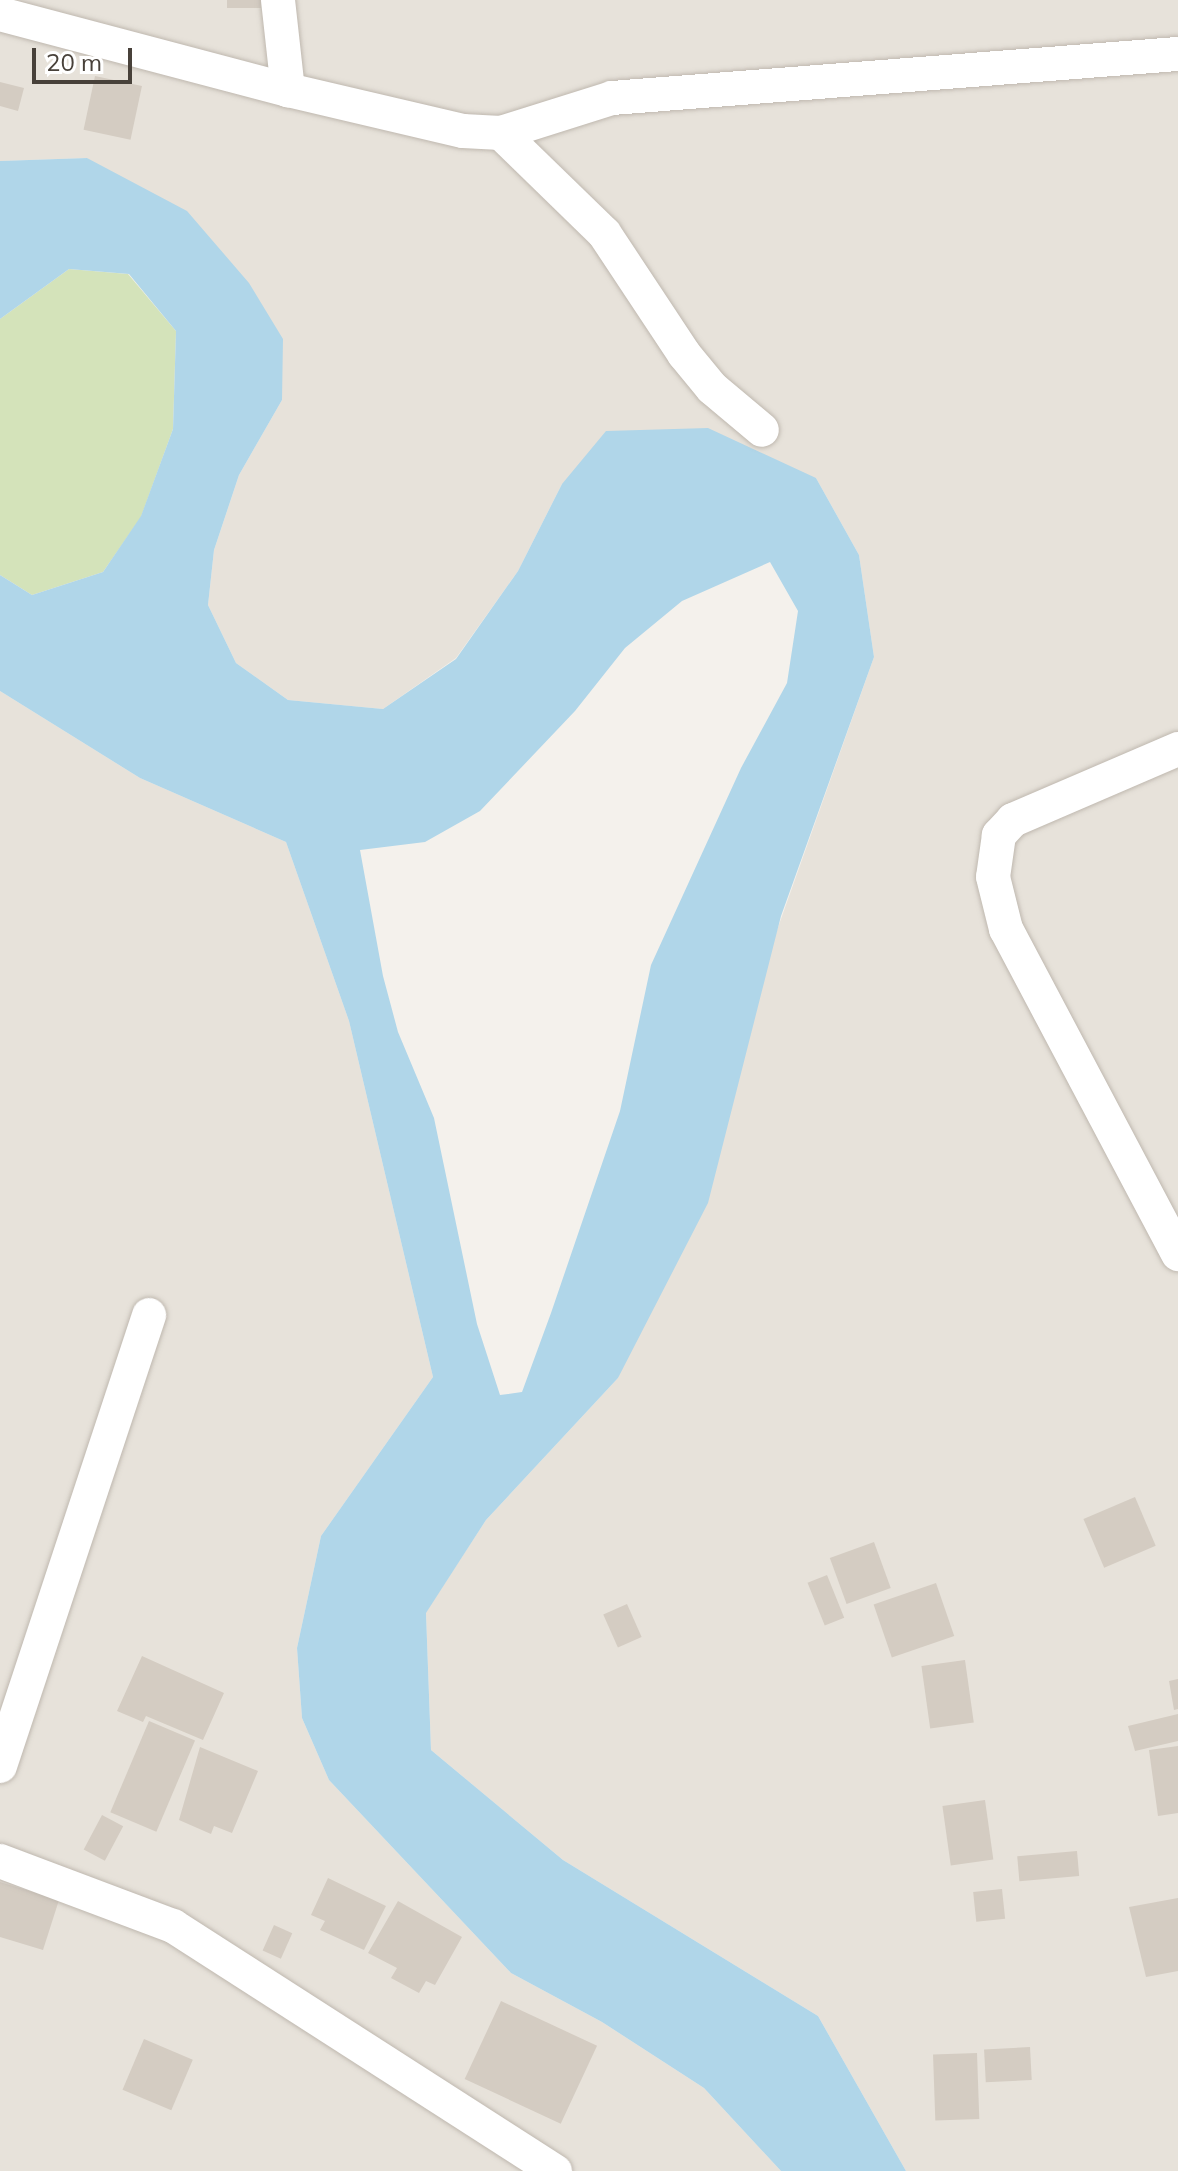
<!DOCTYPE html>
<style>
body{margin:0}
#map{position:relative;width:1178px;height:2171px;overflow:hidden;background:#f4f1ec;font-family:Mulish,sans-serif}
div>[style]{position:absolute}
.residential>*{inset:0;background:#e7e2da}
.green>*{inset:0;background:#d4e3ba}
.water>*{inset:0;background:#b0d6e9}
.building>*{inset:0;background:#d4ccc2;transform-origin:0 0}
.roads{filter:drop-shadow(0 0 2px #bfb8af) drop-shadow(0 0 2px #bfb8af)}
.minor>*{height:34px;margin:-17px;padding:0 17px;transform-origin:17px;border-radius:17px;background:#fff}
span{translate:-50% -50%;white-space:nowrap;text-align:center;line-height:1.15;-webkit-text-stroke:6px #fff;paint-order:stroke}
.scale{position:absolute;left:32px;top:48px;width:100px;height:36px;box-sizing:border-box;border:4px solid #48413a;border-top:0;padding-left:10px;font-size:24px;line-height:28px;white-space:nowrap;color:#48413a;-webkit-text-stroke:6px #fff;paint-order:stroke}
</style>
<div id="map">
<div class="residential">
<i style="clip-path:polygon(0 0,1178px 0,1178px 2171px,906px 2171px,818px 2016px,563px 1860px,431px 1750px,426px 1612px,486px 1520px,618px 1378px,874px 657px,859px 555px,816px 478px,562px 484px,518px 571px,456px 658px,383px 709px,288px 700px,236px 663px,208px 605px,214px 550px,239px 475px,282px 400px,87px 158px,0 161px)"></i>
<i style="clip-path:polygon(0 691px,140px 778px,286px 842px,349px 1021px,433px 1377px,321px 1536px,297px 1648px,302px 1718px,329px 1780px,511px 1973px,602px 2022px,704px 2088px,781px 2171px,0 2171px)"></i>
</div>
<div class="green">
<i style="clip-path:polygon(69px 269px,128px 274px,176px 331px,173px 429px,141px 517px,103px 572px,32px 595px,0 575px,0 319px)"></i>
</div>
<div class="water">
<i style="clip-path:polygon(evenodd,87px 158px,187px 211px,249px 283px,283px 339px,282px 400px,239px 475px,214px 550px,208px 605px,236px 663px,288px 700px,383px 709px,456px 659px,518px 571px,562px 484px,606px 431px,708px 428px,816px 478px,859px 555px,874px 657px,781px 916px,708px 1203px,618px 1378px,486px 1520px,426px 1613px,431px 1750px,563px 1860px,818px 2016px,906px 2171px,781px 2171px,704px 2088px,602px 2022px,511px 1973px,329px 1780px,302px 1718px,297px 1648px,321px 1536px,433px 1377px,349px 1021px,286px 842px,140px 778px,0 691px,0 575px,32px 595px,103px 572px,141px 516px,173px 429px,176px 331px,129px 274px,69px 269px,0 319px,0 161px,87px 158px,770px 562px,798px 611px,787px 683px,741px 768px,651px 965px,620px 1111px,551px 1313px,522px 1392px,500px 1395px,477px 1324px,434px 1118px,398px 1032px,383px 976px,360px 850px,425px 842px,480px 811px,575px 711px,625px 648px,682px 601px,770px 562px)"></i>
</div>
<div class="building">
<i style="left:227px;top:0;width:34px;height:8px"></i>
<i style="left:95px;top:76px;width:48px;height:55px;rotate:12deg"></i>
<i style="clip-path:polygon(0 82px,24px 88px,18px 111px,0 106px)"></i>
<i style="left:1135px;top:1497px;width:53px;height:56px;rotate:67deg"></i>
<i style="left:874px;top:1542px;width:49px;height:47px;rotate:70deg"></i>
<i style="left:827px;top:1575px;width:46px;height:21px;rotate:68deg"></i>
<i style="left:936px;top:1583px;width:56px;height:66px;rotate:71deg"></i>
<i style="left:627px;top:1604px;width:36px;height:26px;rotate:66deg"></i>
<i style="clip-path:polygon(142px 1656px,224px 1693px,203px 1740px,146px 1716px,143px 1722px,117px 1711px)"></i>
<i style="left:965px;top:1660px;width:63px;height:44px;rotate:82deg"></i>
<i style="clip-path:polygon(1178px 1679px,1178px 1709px,1174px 1710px,1169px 1681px)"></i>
<i style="clip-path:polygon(1178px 1714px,1178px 1741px,1135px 1751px,1128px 1726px)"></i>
<i style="left:149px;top:1721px;width:50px;height:99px;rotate:23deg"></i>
<i style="clip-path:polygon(1178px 1746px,1178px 1813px,1158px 1816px,1149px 1750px)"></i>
<i style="clip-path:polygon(200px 1747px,258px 1771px,232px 1833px,214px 1826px,211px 1834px,179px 1820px)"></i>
<i style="left:985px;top:1800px;width:60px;height:43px;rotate:82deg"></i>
<i style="left:102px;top:1815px;width:24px;height:39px;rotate:28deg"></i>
<i style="left:1077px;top:1851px;width:25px;height:60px;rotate:85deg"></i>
<i style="clip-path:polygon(328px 1878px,386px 1906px,364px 1950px,320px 1930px,325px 1921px,311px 1915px)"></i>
<i style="clip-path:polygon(0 1882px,59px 1900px,43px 1950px,0 1937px)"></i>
<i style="left:1002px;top:1889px;width:30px;height:29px;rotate:84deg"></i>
<i style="clip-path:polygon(1178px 1898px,1178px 1971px,1146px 1977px,1129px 1907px)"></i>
<i style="clip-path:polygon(398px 1901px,462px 1937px,435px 1985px,426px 1981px,419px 1993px,391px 1978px,397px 1968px,368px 1953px)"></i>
<i style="left:274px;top:1925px;width:20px;height:28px;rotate:24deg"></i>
<i style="left:501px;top:2001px;width:106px;height:86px;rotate:25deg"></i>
<i style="left:144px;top:2039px;width:53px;height:55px;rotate:23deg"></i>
<i style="left:1030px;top:2047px;width:33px;height:46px;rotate:87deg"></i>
<i style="left:977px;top:2053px;width:66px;height:44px;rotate:88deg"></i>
</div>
<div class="roads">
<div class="minor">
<i style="left:278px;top:0;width:91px;rotate:83.7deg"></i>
<i style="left:0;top:14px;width:298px;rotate:14.8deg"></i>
<i style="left:288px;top:90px;width:180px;rotate:13.2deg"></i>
<i style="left:463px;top:131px;width:38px;rotate:3deg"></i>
<i style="left:501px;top:133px;width:116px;rotate:-17.5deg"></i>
<i style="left:612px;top:98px;width:568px;rotate:-4.45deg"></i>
<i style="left:501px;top:133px;width:144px;rotate:44.2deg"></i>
<i style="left:604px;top:233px;width:145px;rotate:56.5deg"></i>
<i style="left:684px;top:354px;width:44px;rotate:50.5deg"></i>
<i style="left:712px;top:388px;width:65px;rotate:40deg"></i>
<i style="left:1178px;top:749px;width:180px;rotate:156.7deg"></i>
<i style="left:1013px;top:820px;width:21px;rotate:133deg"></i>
<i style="left:999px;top:835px;width:42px;rotate:98.1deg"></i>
<i style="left:993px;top:877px;width:54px;rotate:76deg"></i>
<i style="left:1006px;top:929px;width:368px;rotate:62.1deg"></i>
<i style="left:0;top:1766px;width:475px;rotate:-71.7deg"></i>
<i style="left:0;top:1861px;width:185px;rotate:20.6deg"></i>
<i style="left:173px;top:1926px;width:454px;rotate:32.7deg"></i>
</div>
</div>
<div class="scale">20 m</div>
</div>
